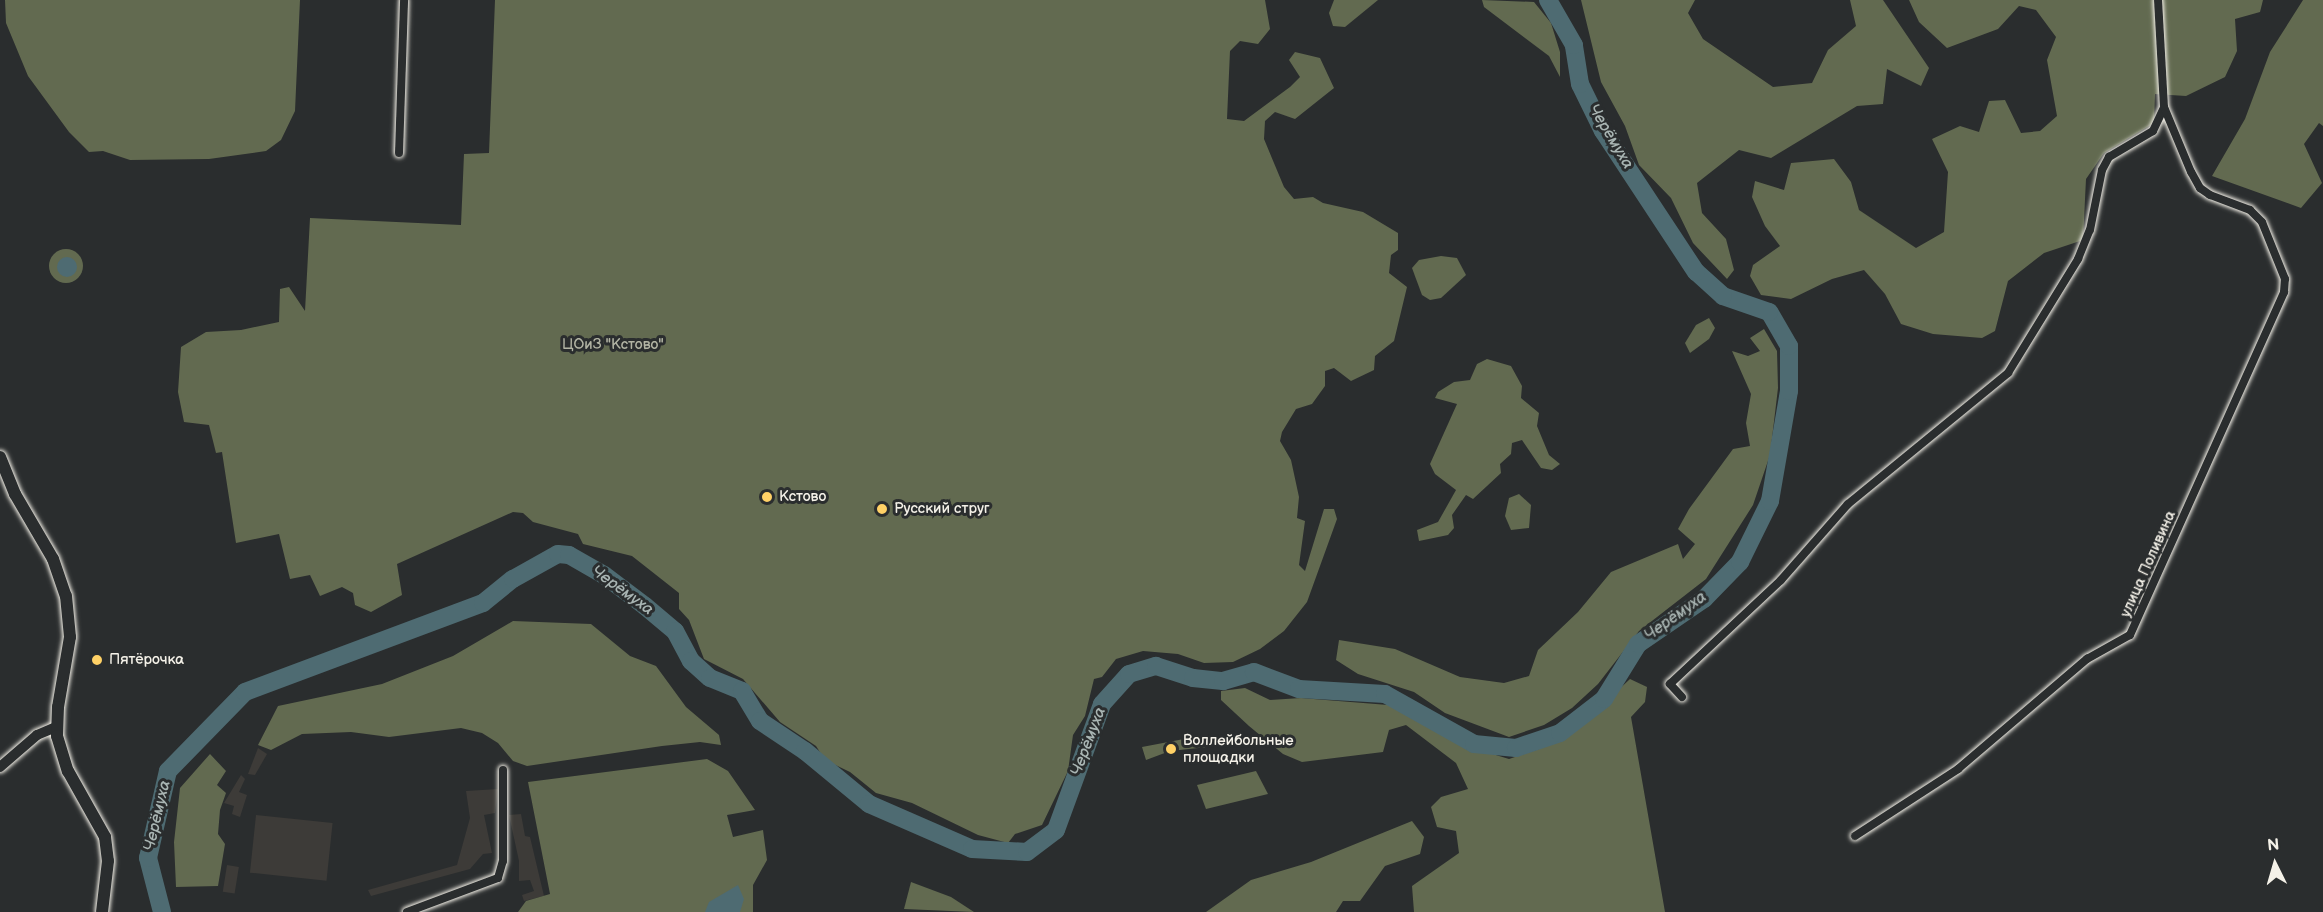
<!DOCTYPE html>
<meta charset="utf-8">
<style>
body{margin:0}
#map{position:relative;width:2323px;height:912px;overflow:hidden;background:#2a2d2e;font-family:"Balsamiq Sans",sans-serif}
div>[style]{position:absolute}
.built>*{inset:0;background:#3d3b38;transform-origin:0 0}
.green>*{inset:0;background:#626a50}
.round{border-radius:50%}
.water>*{inset:0;background:#4e6b72}
.river>*{height:18px;margin:-9px;padding:0 9px;transform-origin:9px;border-radius:9px;background:#4e6b72}
.roads{filter:drop-shadow(0 0 2px #f4f1e8) drop-shadow(0 0 2px #f4f1e8)}
.minor>*{height:8px;margin:-4px;padding:0 4px;transform-origin:4px;border-radius:4px;background:#2a2d2e}
.tertiary>*{height:10px;margin:-5px;padding:0 5px;transform-origin:5px;border-radius:5px;background:#2a2d2e}
.secondary>*{height:12px;margin:-6px;padding:0 6px;transform-origin:6px;border-radius:6px;background:#2a2d2e}
.dots>*{width:16px;height:16px;translate:-50% -50%;box-sizing:border-box;border:3px solid #2a2d2e;border-radius:50%}
span{translate:-50% -50%;white-space:nowrap;text-align:center;line-height:1.15;-webkit-text-stroke:6px #2a2d2e;paint-order:stroke}
.park-label{font-size:15px;color:#b2b4a4}
.poi-label{font-size:15px;color:#f4f1e8}
.left{translate:0 -50%;text-align:left}
.street-label{font-size:15px;color:#f4f1e8}
.water-label{font-size:16px;color:#a9b5b3;font-style:italic}
.north{position:absolute;left:2245px;top:834px;width:60px;height:60px;-webkit-text-stroke:4px #2a2d2e;paint-order:stroke;rotate:355deg;font-size:16px;font-weight:700;line-height:24px;text-align:center;color:#f4f1e8}
.north::after{content:'';display:block;margin:auto;width:21px;height:27px;background:#f4f1e8;clip-path:polygon(50% 0,100% 100%,50% 72%,0 100%)}
</style>
<div id="map">
<div class="built">
<i style="clip-path:polygon(258px 748px,267px 754px,255px 775px,248px 774px)"></i>
<i style="clip-path:polygon(241px 775px,245px 779px,239px 792px,247px 795px,240px 817px,232px 814px,234px 806px,224px 803px)"></i>
<i style="clip-path:polygon(498px 789px,495px 813px,484px 815px,492px 853px,483px 854px,470px 869px,371px 896px,368px 890px,457px 865px,470px 818px,466px 791px)"></i>
<i style="clip-path:polygon(521px 814px,525px 836px,530px 837px,544px 896px,524px 901px,522px 895px,534px 891px,530px 880px,519px 881px,519px 861px,509px 815px)"></i>
<i style="left:256px;top:815px;width:77px;height:58px;rotate:6deg"></i>
<i style="left:227px;top:865px;width:12px;height:27px;rotate:9deg"></i>
</div>
<div class="green">
<i style="clip-path:polygon(5px 0,300px 0,295px 111px,281px 140px,266px 151px,209px 159px,130px 160px,103px 151px,89px 152px,69px 132px,28px 76px,6px 23px)"></i>
<i style="clip-path:polygon(495px 0,1265px 0,1270px 29px,1258px 44px,1240px 41px,1230px 51px,1227px 119px,1244px 121px,1290px 87px,1300px 77px,1289px 60px,1295px 52px,1320px 58px,1334px 88px,1295px 119px,1275px 112px,1265px 121px,1264px 139px,1284px 187px,1294px 199px,1313px 197px,1323px 203px,1363px 212px,1398px 233px,1398px 250px,1391px 255px,1389px 273px,1407px 287px,1394px 341px,1375px 356px,1374px 370px,1351px 381px,1334px 368px,1325px 371px,1325px 386px,1312px 404px,1296px 409px,1282px 432px,1280px 441px,1291px 460px,1299px 497px,1297px 518px,1305px 521px,1299px 565px,1305px 571px,1324px 509px,1334px 509px,1337px 519px,1307px 602px,1284px 631px,1260px 649px,1233px 662px,1204px 663px,1178px 654px,1143px 651px,1116px 659px,1102px 677px,1094px 679px,1085px 716px,1073px 735px,1068px 771px,1042px 825px,1015px 834px,1008px 843px,978px 835px,912px 803px,876px 793px,850px 772px,825px 760px,816px 746px,780px 722px,743px 679px,704px 659px,689px 620px,679px 609px,679px 593px,632px 556px,583px 544px,578px 534px,533px 522px,523px 513px,513px 512px,397px 564px,402px 595px,371px 612px,355px 605px,353px 593px,342px 587px,320px 596px,310px 575px,290px 579px,279px 534px,236px 543px,222px 452px,216px 453px,209px 425px,184px 422px,178px 392px,181px 347px,206px 332px,241px 330px,279px 322px,280px 289px,289px 287px,305px 311px,310px 218px,461px 225px,464px 154px,489px 153px)"></i>
<i style="clip-path:polygon(1334px 0,1378px 0,1345px 27px,1333px 26px,1329px 13px)"></i>
<i style="clip-path:polygon(1482px 0,1534px 2px,1551px 23px,1560px 52px,1560px 77px,1549px 56px,1484px 7px)"></i>
<i style="clip-path:polygon(1581px 0,1695px 0,1688px 13px,1703px 39px,1773px 87px,1812px 83px,1828px 50px,1856px 26px,1850px 0,1883px 0,1929px 68px,1921px 86px,1887px 69px,1883px 104px,1857px 106px,1771px 158px,1739px 150px,1697px 183px,1702px 213px,1726px 239px,1734px 270px,1727px 279px,1693px 243px,1671px 198px,1639px 165px,1625px 126px,1601px 82px)"></i>
<i style="clip-path:polygon(1909px 0,2263px 0,2260px 12px,2235px 19px,2237px 51px,2225px 77px,2186px 96px,2155px 94px,2154px 123px,2104px 153px,2086px 179px,2083px 240px,2044px 253px,2008px 281px,1995px 331px,1982px 338px,1933px 334px,1901px 324px,1885px 294px,1864px 270px,1832px 279px,1791px 299px,1761px 295px,1750px 276px,1753px 265px,1780px 246px,1765px 226px,1752px 197px,1755px 181px,1784px 190px,1791px 163px,1834px 159px,1851px 182px,1859px 210px,1916px 248px,1944px 232px,1948px 172px,1932px 139px,1960px 126px,1979px 132px,1989px 101px,2005px 100px,2021px 133px,2040px 131px,2057px 116px,2047px 60px,2056px 37px,2036px 10px,2019px 6px,1998px 29px,1947px 48px,1919px 22px)"></i>
<i style="clip-path:polygon(2303px 0,2323px 0,2323px 126px,2319px 123px,2304px 144px,2322px 183px,2301px 208px,2212px 176px,2245px 119px,2270px 52px)"></i>
<i class="round" style="left:49px;top:249px;width:34px;height:34px"></i>
<i style="clip-path:polygon(1441px 256px,1457px 258px,1466px 275px,1441px 298px,1430px 300px,1422px 295px,1412px 268px,1419px 260px)"></i>
<i style="clip-path:polygon(1709px 318px,1715px 328px,1709px 339px,1690px 353px,1685px 343px,1696px 325px)"></i>
<i style="clip-path:polygon(1764px 329px,1777px 351px,1778px 388px,1770px 455px,1753px 505px,1706px 579px,1639px 631px,1598px 684px,1572px 708px,1544px 725px,1509px 737px,1445px 713px,1414px 692px,1358px 674px,1336px 660px,1339px 640px,1395px 649px,1460px 677px,1504px 683px,1529px 676px,1538px 650px,1578px 612px,1611px 572px,1678px 544px,1683px 559px,1695px 544px,1678px 529px,1689px 509px,1733px 449px,1750px 446px,1746px 423px,1751px 394px,1732px 351px,1748px 356px,1760px 351px,1750px 338px)"></i>
<i style="clip-path:polygon(1487px 359px,1511px 366px,1522px 386px,1521px 398px,1539px 413px,1537px 426px,1549px 455px,1560px 464px,1552px 470px,1541px 468px,1522px 440px,1512px 443px,1511px 454px,1500px 464px,1501px 473px,1473px 499px,1466px 495px,1452px 515px,1454px 528px,1448px 535px,1419px 541px,1417px 530px,1438px 522px,1456px 490px,1435px 474px,1430px 464px,1457px 404px,1435px 398px,1438px 392px,1454px 382px,1470px 380px,1477px 364px)"></i>
<i style="clip-path:polygon(1519px 494px,1531px 505px,1529px 528px,1511px 530px,1505px 516px,1509px 498px)"></i>
<i style="clip-path:polygon(513px 621px,591px 624px,630px 656px,656px 666px,686px 707px,719px 735px,721px 745px,700px 742px,662px 746px,527px 766px,513px 761px,498px 743px,482px 733px,461px 728px,389px 737px,351px 732px,302px 734px,271px 750px,258px 745px,278px 706px,382px 684px,453px 656px)"></i>
<i style="clip-path:polygon(1630px 679px,1647px 687px,1645px 702px,1631px 717px,1665px 912px,1414px 912px,1412px 886px,1459px 853px,1456px 831px,1437px 827px,1431px 807px,1441px 797px,1468px 789px,1456px 763px,1406px 725px,1389px 730px,1383px 752px,1302px 762px,1283px 754px,1249px 726px,1221px 700px,1221px 691px,1245px 688px,1270px 700px,1301px 698px,1388px 705px,1407px 711px,1466px 746px,1509px 759px,1539px 749px,1586px 720px)"></i>
<i style="clip-path:polygon(1205px 735px,1208px 747px,1170px 751px,1146px 760px,1142px 747px)"></i>
<i style="clip-path:polygon(210px 754px,226px 771px,217px 785px,226px 793px,220px 810px,218px 834px,225px 844px,218px 886px,176px 887px,174px 842px,180px 788px)"></i>
<i style="clip-path:polygon(707px 759px,728px 771px,755px 810px,727px 815px,733px 837px,763px 830px,767px 860px,753px 885px,753px 912px,518px 912px,526px 901px,550px 894px,528px 782px)"></i>
<i style="clip-path:polygon(1256px 771px,1268px 794px,1206px 809px,1197px 785px)"></i>
<i style="clip-path:polygon(1412px 821px,1424px 837px,1420px 854px,1385px 866px,1360px 901px,1343px 901px,1336px 912px,1206px 912px,1251px 880px,1311px 862px)"></i>
<i style="clip-path:polygon(911px 882px,951px 897px,974px 912px,904px 909px)"></i>
</div>
<div class="water">
<i class="round" style="left:57px;top:257px;width:20px;height:20px"></i>
<i style="clip-path:polygon(738px 885px,744px 899px,740px 912px,705px 912px,709px 902px)"></i>
</div>
<div class="river">
<i style="left:162px;top:912px;width:56px;rotate:-104.5deg"></i>
<i style="left:148px;top:858px;width:89px;rotate:-77.1deg"></i>
<i style="left:168px;top:771px;width:110px;rotate:-45.7deg"></i>
<i style="left:245px;top:692px;width:254px;rotate:-20.5deg"></i>
<i style="left:483px;top:603px;width:38px;rotate:-39deg"></i>
<i style="left:513px;top:579px;width:51px;rotate:-29.1deg"></i>
<i style="left:558px;top:554px;width:11px;rotate:5deg"></i>
<i style="left:569px;top:555px;width:40px;rotate:29.7deg"></i>
<i style="left:604px;top:575px;width:51px;rotate:37.1deg"></i>
<i style="left:645px;top:606px;width:39px;rotate:40deg"></i>
<i style="left:675px;top:631px;width:34px;rotate:62deg"></i>
<i style="left:691px;top:661px;width:25px;rotate:42deg"></i>
<i style="left:710px;top:678px;width:35px;rotate:22deg"></i>
<i style="left:742px;top:691px;width:35px;rotate:59deg"></i>
<i style="left:760px;top:721px;width:54px;rotate:33.7deg"></i>
<i style="left:805px;top:751px;width:83px;rotate:39.6deg"></i>
<i style="left:869px;top:804px;width:112px;rotate:23.6deg"></i>
<i style="left:972px;top:849px;width:55px;rotate:3.1deg"></i>
<i style="left:1027px;top:852px;width:36px;rotate:-37deg"></i>
<i style="left:1056px;top:830px;width:134px;rotate:-69.9deg"></i>
<i style="left:1102px;top:704px;width:40px;rotate:-48deg"></i>
<i style="left:1129px;top:674px;width:28px;rotate:-17deg"></i>
<i style="left:1156px;top:666px;width:39px;rotate:18deg"></i>
<i style="left:1193px;top:678px;width:30px;rotate:6deg"></i>
<i style="left:1223px;top:681px;width:32px;rotate:-16deg"></i>
<i style="left:1254px;top:672px;width:48px;rotate:20.7deg"></i>
<i style="left:1299px;top:689px;width:86px;rotate:3.3deg"></i>
<i style="left:1385px;top:694px;width:102px;rotate:29.3deg"></i>
<i style="left:1474px;top:744px;width:42px;rotate:5.4deg"></i>
<i style="left:1516px;top:748px;width:46px;rotate:-18.8deg"></i>
<i style="left:1560px;top:733px;width:56px;rotate:-37.7deg"></i>
<i style="left:1604px;top:699px;width:65px;rotate:-58.3deg"></i>
<i style="left:1638px;top:644px;width:80px;rotate:-34.3deg"></i>
<i style="left:1704px;top:599px;width:52px;rotate:-45.8deg"></i>
<i style="left:1740px;top:562px;width:68px;rotate:-63.8deg"></i>
<i style="left:1770px;top:501px;width:112px;rotate:-80.2deg"></i>
<i style="left:1789px;top:391px;width:45px;rotate:-90deg"></i>
<i style="left:1789px;top:346px;width:39px;rotate:-120deg"></i>
<i style="left:1769px;top:312px;width:49px;rotate:-160.8deg"></i>
<i style="left:1723px;top:296px;width:36px;rotate:-138deg"></i>
<i style="left:1696px;top:272px;width:169px;rotate:-123.4deg"></i>
<i style="left:1603px;top:131px;width:52px;rotate:-116.1deg"></i>
<i style="left:1580px;top:84px;width:39px;rotate:-99deg"></i>
<i style="left:1574px;top:45px;width:52px;rotate:-120deg"></i>
</div>
<div class="roads">
<div class="minor">
<i style="left:399px;top:153px;width:153px;rotate:-88.1deg"></i>
<i style="left:1682px;top:697px;width:18px;rotate:-133deg"></i>
<i style="left:1670px;top:684px;width:152px;rotate:-43.1deg"></i>
<i style="left:1781px;top:580px;width:101px;rotate:-48.6deg"></i>
<i style="left:1848px;top:504px;width:207px;rotate:-39.3deg"></i>
<i style="left:2008px;top:373px;width:134px;rotate:-58.4deg"></i>
<i style="left:2078px;top:259px;width:31px;rotate:-68deg"></i>
<i style="left:2090px;top:230px;width:61px;rotate:-78.7deg"></i>
<i style="left:2102px;top:170px;width:15px;rotate:-62deg"></i>
<i style="left:2109px;top:157px;width:51px;rotate:-30.6deg"></i>
<i style="left:2153px;top:131px;width:26px;rotate:-65deg"></i>
<i style="left:1855px;top:836px;width:123px;rotate:-33deg"></i>
<i style="left:1958px;top:769px;width:170px;rotate:-40.5deg"></i>
<i style="left:2087px;top:659px;width:49px;rotate:-29.2deg"></i>
<i style="left:2130px;top:635px;width:376px;rotate:-65.8deg"></i>
<i style="left:2284px;top:292px;width:13px;rotate:-86deg"></i>
<i style="left:2285px;top:279px;width:61px;rotate:-112deg"></i>
<i style="left:2262px;top:222px;width:17px;rotate:-135deg"></i>
<i style="left:2250px;top:210px;width:43px;rotate:-159.4deg"></i>
<i style="left:2210px;top:195px;width:12px;rotate:-145deg"></i>
<i style="left:2200px;top:188px;width:18px;rotate:-119deg"></i>
<i style="left:2191px;top:172px;width:70px;rotate:-112.6deg"></i>
<i style="left:2164px;top:107px;width:107px;rotate:-93.2deg"></i>
<i style="left:407px;top:912px;width:97px;rotate:-20.5deg"></i>
<i style="left:498px;top:878px;width:18px;rotate:-74deg"></i>
<i style="left:503px;top:861px;width:91px;rotate:-90deg"></i>
</div>
<div class="tertiary">
<i style="left:0;top:767px;width:49px;rotate:-40.9deg"></i>
<i style="left:37px;top:735px;width:21px;rotate:-23deg"></i>
</div>
<div class="secondary">
<i style="left:0;top:457px;width:40px;rotate:68deg"></i>
<i style="left:15px;top:494px;width:75px;rotate:59.7deg"></i>
<i style="left:53px;top:559px;width:39px;rotate:71deg"></i>
<i style="left:66px;top:596px;width:41px;rotate:84.4deg"></i>
<i style="left:70px;top:637px;width:71px;rotate:99.7deg"></i>
<i style="left:58px;top:707px;width:29px;rotate:92deg"></i>
<i style="left:57px;top:736px;width:37px;rotate:73deg"></i>
<i style="left:68px;top:771px;width:76px;rotate:60.7deg"></i>
<i style="left:105px;top:837px;width:24px;rotate:83deg"></i>
<i style="left:108px;top:861px;width:51px;rotate:96.7deg"></i>
</div>
</div>
<div class="dots">
<i style="left:767px;top:497px;background:#ffd166"></i>
<i style="left:882px;top:509px;background:#ffd166"></i>
<i style="left:97px;top:660px;background:#ffd166"></i>
<i style="left:1171px;top:749px;background:#ffd166"></i>
</div>
<div class="park-label">
<span style="left:613px;top:345px">ЦОиЗ "Кстово"</span>
</div>
<div class="poi-label">
<span class="left" style="left:779px;top:497px">Кстово</span>
<span class="left" style="left:894px;top:509px">Русский струг</span>
<span class="left" style="left:109px;top:660px">Пятёрочка</span>
<span class="left" style="left:1183px;top:749px">Воллейбольные<br>площадки</span>
</div>
<div class="street-label">
<span style="left:2148px;top:564px;rotate:-66deg">улица Поливина</span>
</div>
<div class="water-label">
<span style="left:1610px;top:137px;rotate:59deg">Черёмуха</span>
<span style="left:622px;top:591px;rotate:36deg">Черёмуха</span>
<span style="left:1676px;top:617px;rotate:-36deg">Черёмуха</span>
<span style="left:1089px;top:742px;rotate:-69deg">Черёмуха</span>
<span style="left:158px;top:816px;rotate:-77deg">Черёмуха</span>
</div>
<div class="north">N</div>
</div>
